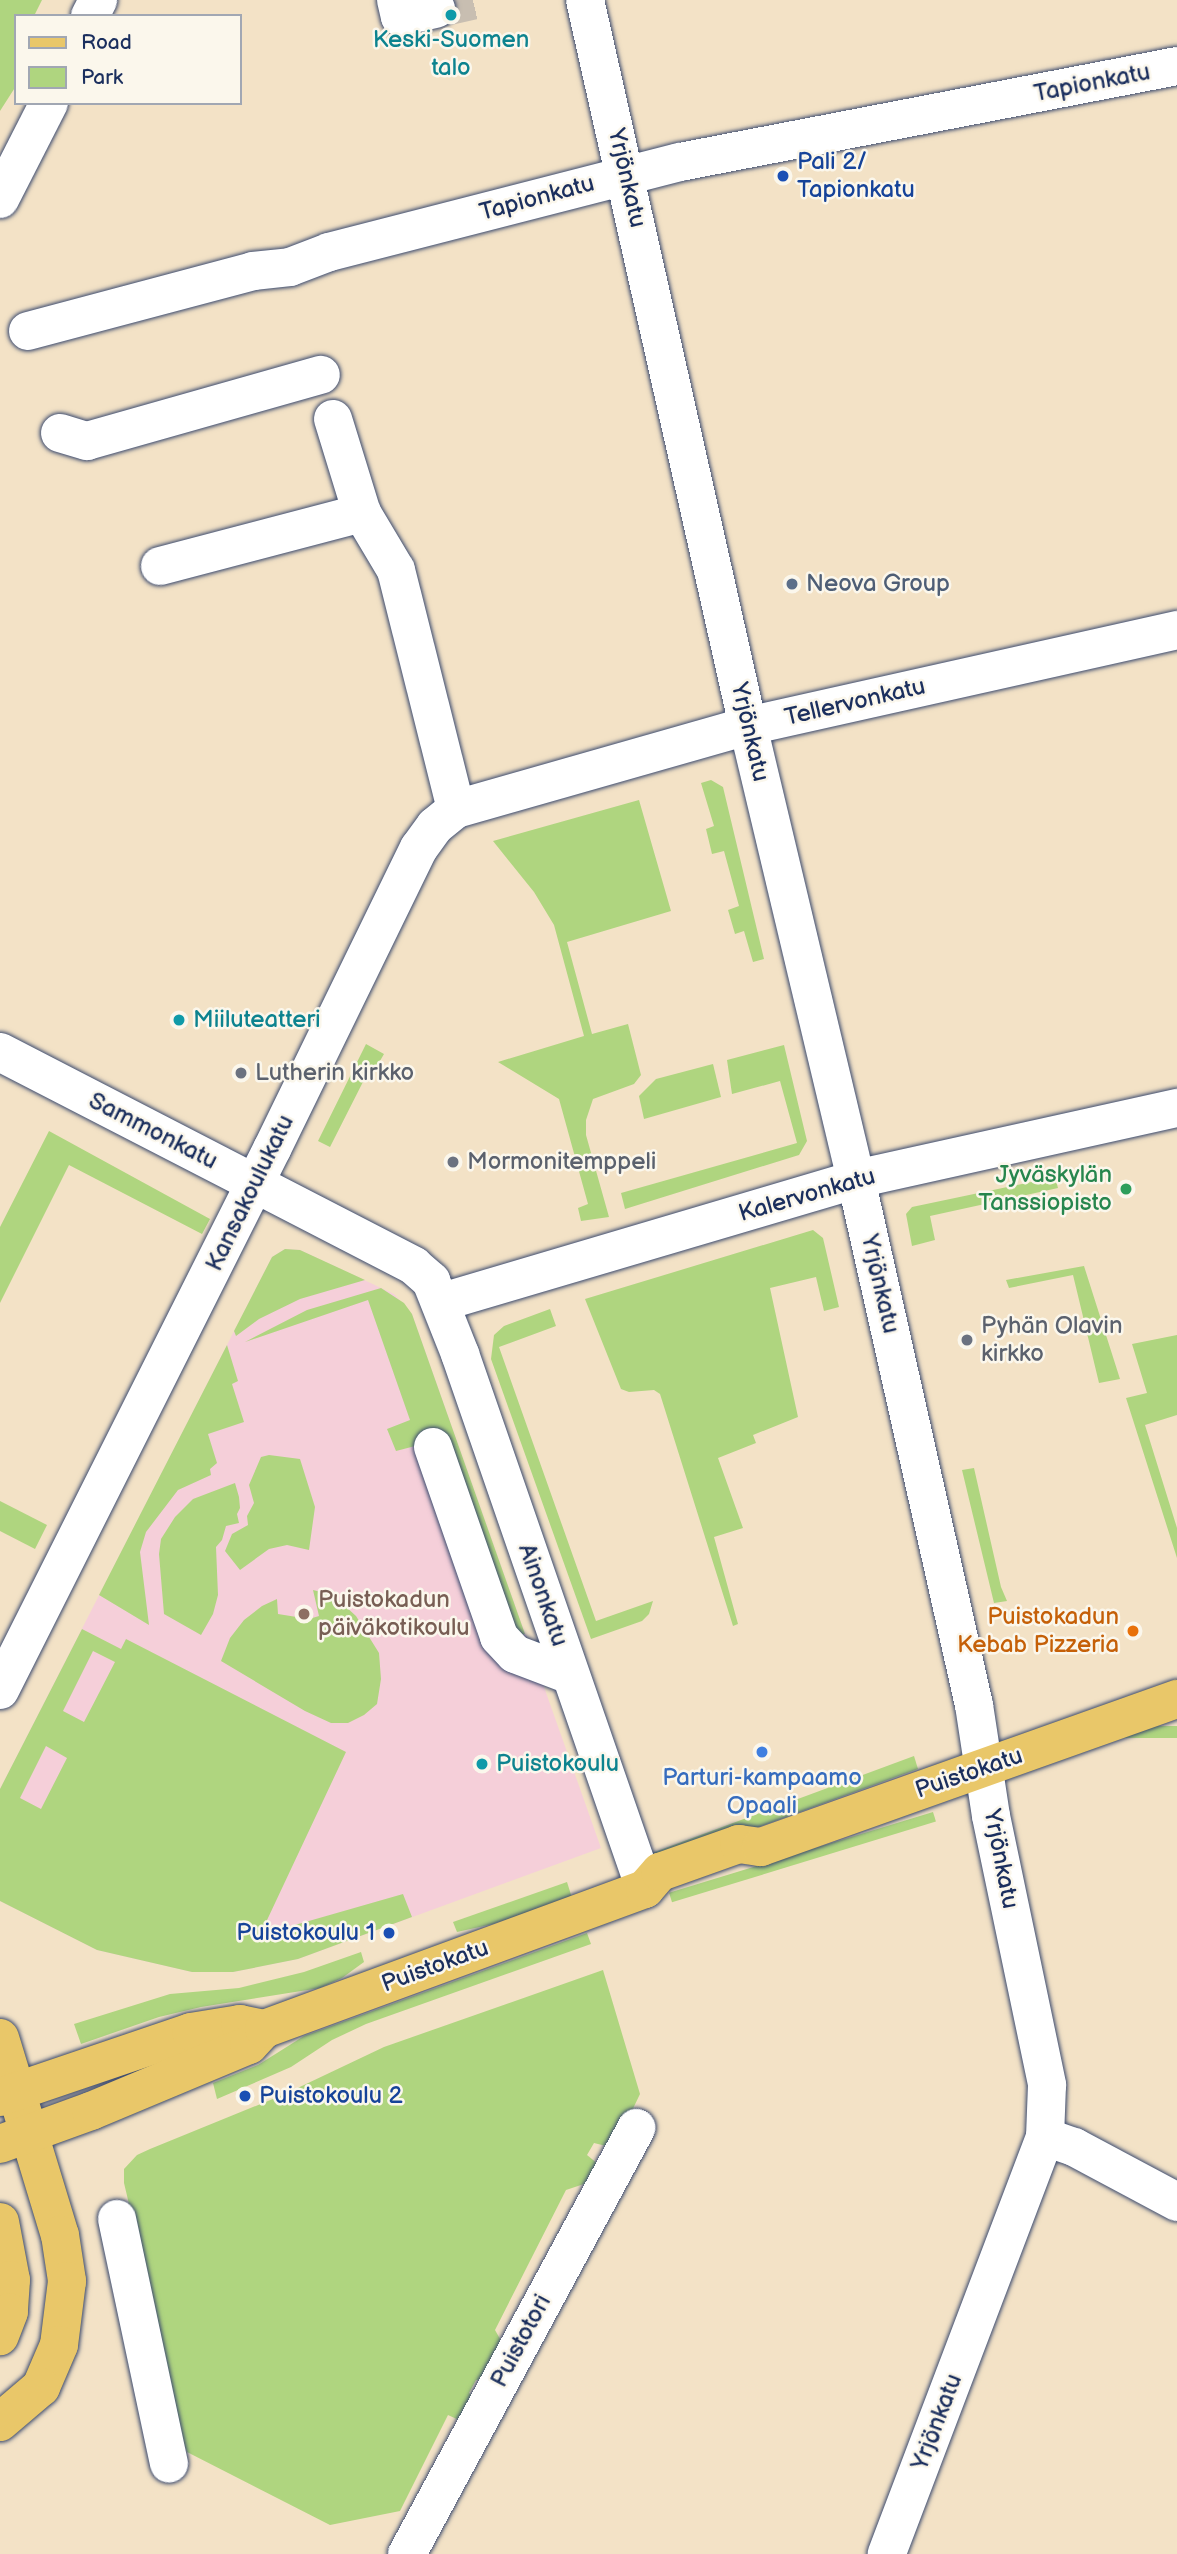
<!DOCTYPE html>
<meta charset="utf-8">
<style>
body{margin:0}
#map{position:relative;width:1177px;height:2554px;overflow:hidden;background:#f3e2c6;font-family:"Balsamiq Sans",sans-serif}
div>[style]{position:absolute}
.built>*{inset:0;background:#f5cfd9}
.green>*{inset:0;background:#afd57f;transform-origin:0 0}
.minor-tunnel>*{height:38px;margin-top:-19px;transform-origin:0;background:repeating-linear-gradient(90deg,#c8beb1 0 38px,transparent 0 57px)}
.roads{filter:drop-shadow(0 0 2px #3b4a6e) drop-shadow(0 0 2px #3b4a6e)}
.minor>*{height:38px;margin:-19px;padding:0 19px;transform-origin:19px;border-radius:19px;background:#fff}
.major>*{height:38px;margin:-19px;padding:0 19px;transform-origin:19px;border-radius:19px;background:#e9c769}
.dots>*{width:19px;height:19px;translate:-50% -50%;box-sizing:border-box;border:4px solid #fbf7ec;border-radius:50%}
span{translate:-50% -50%;white-space:nowrap;text-align:center;line-height:1.15;-webkit-text-stroke:5px #fbf7ec;paint-order:stroke}
.culture-label{font-size:24px;color:#0d838f}
.left{translate:0 -50%;text-align:left}
.street-label{font-size:24px;color:#1b2f5e}
.transit-label{font-size:24px;color:#164399}
.right{translate:-100% -50%;text-align:right}
.service-label{font-size:24px;color:#4e5e75}
.worship-label{font-size:24px;color:#5b616d}
.leisure-label{font-size:24px;color:#27864d}
.education-label{font-size:24px;color:#785e54}
.food-label{font-size:24px;color:#c56008}
.shop-label{font-size:24px;color:#366cbe}
.legend{position:absolute;left:14px;top:14px;width:228px;height:91px;box-sizing:border-box;background:#fbf7ec;border:2px solid #a1a7b3;margin:0;padding:9px 12px;list-style:none;font-size:21px;color:#1b2f5e}
.legend li{display:flex;align-items:center;gap:14px;height:35px}
.legend b{width:35px;border:2px solid #a1a7b3}
</style>
<div id="map">
<div class="built">
<i style="clip-path:polygon(285px 1249px,300px 1250px,394px 1294px,412px 1314px,601px 1848px,298px 1959px,233px 1972px,192px 1972px,97px 1950px,0 1901px,0 1789px,272px 1257px)"></i>
</div>
<div class="green">
<i style="clip-path:polygon(0 0,42px 0,34px 16px,16px 16px,16px 86px,0 111px)"></i>
<i style="clip-path:polygon(711px 780px,723px 787px,764px 959px,753px 962px,744px 931px,735px 934px,728px 910px,739px 906px,724px 851px,712px 854px,706px 829px,714px 826px,701px 783px)"></i>
<i style="clip-path:polygon(639px 800px,671px 911px,567px 942px,592px 1034px,628px 1024px,641px 1075px,634px 1084px,593px 1099px,586px 1120px,586px 1135px,609px 1217px,581px 1221px,578px 1208px,588px 1204px,559px 1099px,498px 1062px,584px 1036px,554px 925px,534px 892px,493px 841px)"></i>
<i style="clip-path:polygon(366px 1044px,384px 1054px,373px 1073px,368px 1072px,330px 1147px,318px 1141px)"></i>
<i style="clip-path:polygon(784px 1045px,807px 1141px,799px 1155px,625px 1209px,621px 1193px,797px 1143px,780px 1081px,732px 1094px,727px 1060px)"></i>
<i style="clip-path:polygon(713px 1064px,721px 1097px,644px 1119px,639px 1096px,656px 1079px)"></i>
<i style="clip-path:polygon(49px 1131px,210px 1219px,202px 1234px,69px 1165px,0 1303px,0 1227px)"></i>
<i style="clip-path:polygon(1055px 1177px,1058px 1188px,930px 1216px,935px 1240px,912px 1246px,906px 1214px,912px 1207px)"></i>
<i style="clip-path:polygon(813px 1230px,823px 1238px,839px 1307px,824px 1311px,816px 1277px,770px 1288px,798px 1417px,753px 1435px,756px 1443px,718px 1458px,743px 1528px,714px 1537px,738px 1624px,733px 1626px,660px 1394px,654px 1390px,629px 1392px,621px 1389px,585px 1299px)"></i>
<i style="clip-path:polygon(285px 1249px,300px 1250px,365px 1280px,300px 1299px,259px 1319px,236px 1336px,234px 1331px,272px 1257px)"></i>
<i style="clip-path:polygon(1084px 1266px,1120px 1379px,1099px 1383px,1073px 1275px,1009px 1288px,1006px 1280px)"></i>
<i style="clip-path:polygon(381px 1288px,404px 1303px,412px 1314px,525px 1634px,513px 1637px,419px 1445px,396px 1451px,387px 1429px,410px 1420px,368px 1300px,245px 1342px,307px 1310px)"></i>
<i style="clip-path:polygon(550px 1309px,556px 1326px,499px 1347px,596px 1621px,653px 1601px,649px 1614px,642px 1621px,591px 1639px,491px 1359px,494px 1335px,504px 1326px)"></i>
<i style="clip-path:polygon(1177px 1335px,1177px 1415px,1145px 1425px,1177px 1528px,1177px 1558px,1126px 1398px,1147px 1393px,1132px 1344px)"></i>
<i style="clip-path:polygon(227px 1345px,238px 1381px,232px 1384px,244px 1422px,208px 1434px,217px 1463px,210px 1469px,211px 1475px,178px 1490px,146px 1532px,140px 1552px,149px 1625px,99px 1595px)"></i>
<i style="clip-path:polygon(269px 1455px,300px 1459px,315px 1507px,309px 1550px,287px 1545px,269px 1549px,240px 1570px,225px 1551px,232px 1534px,248px 1525px,247px 1516px,254px 1503px,249px 1485px,261px 1457px)"></i>
<i style="clip-path:polygon(974px 1468px,1001px 1587px,1007px 1601px,994px 1603px,962px 1470px)"></i>
<i style="clip-path:polygon(235px 1483px,239px 1497px,240px 1508px,237px 1514px,239px 1523px,226px 1526px,222px 1540px,216px 1547px,218px 1595px,213px 1614px,201px 1635px,164px 1614px,159px 1554px,161px 1539px,175px 1517px,193px 1499px)"></i>
<i style="clip-path:polygon(0 1501px,47px 1525px,35px 1549px,0 1531px)"></i>
<i style="clip-path:polygon(313px 1590px,333px 1595px,356px 1616px,379px 1653px,381px 1679px,377px 1704px,364px 1715px,348px 1723px,331px 1723px,305px 1711px,221px 1661px,230px 1638px,244px 1620px,262px 1606px,277px 1599px,278px 1614px,309px 1619px,319px 1616px)"></i>
<i style="clip-path:polygon(evenodd,82px 1629px,121px 1649px,126px 1639px,346px 1752px,260px 1935px,403px 1894px,412px 1917px,298px 1959px,233px 1972px,192px 1972px,97px 1950px,0 1901px,0 1789px,82px 1629px,93px 1651px,115px 1662px,84px 1722px,63px 1711px,93px 1651px,82px 1629px,46px 1746px,67px 1758px,41px 1809px,20px 1798px,46px 1746px)"></i>
<i style="left:1177px;top:1726px;width:12px;height:125px;rotate:90deg"></i>
<i style="clip-path:polygon(914px 1756px,918px 1769px,662px 1862px,652px 1853px)"></i>
<i style="left:933px;top:1812px;width:10px;height:276px;rotate:73deg"></i>
<i style="clip-path:polygon(567px 1882px,572px 1898px,493px 1924px,457px 1932px,453px 1922px)"></i>
<i style="clip-path:polygon(587px 1933px,591px 1944px,366px 2024px,332px 2040px,291px 2067px,217px 2099px,213px 2083px,258px 2065px,304px 2036px)"></i>
<i style="clip-path:polygon(361px 1952px,364px 1962px,342px 1978px,320px 1988px,201px 2007px,159px 2017px,81px 2044px,74px 2024px,170px 1994px,239px 1988px,304px 1972px)"></i>
<i style="clip-path:polygon(603px 1970px,640px 2094px,616px 2144px,606px 2146px,594px 2143px,587px 2155px,598px 2164px,593px 2181px,566px 2190px,495px 2330px,504px 2346px,489px 2380px,476px 2380px,469px 2393px,477px 2400px,461px 2421px,448px 2415px,400px 2511px,330px 2525px,187px 2452px,161px 2381px,138px 2242px,124px 2183px,124px 2169px,137px 2155px,150px 2149px,285px 2094px,384px 2047px)"></i>
</div>
<div class="minor-tunnel">
<i style="left:436px;top:9px;width:41px;rotate:-12.7deg"></i>
</div>
<div class="roads">
<div class="minor">
<i style="left:396px;top:0;width:17px;rotate:77deg"></i>
<i style="left:400px;top:17px;width:37px;rotate:-13deg"></i>
<i style="left:585px;top:0;width:744px;rotate:77.35deg"></i>
<i style="left:748px;top:726px;width:466px;rotate:76.6deg"></i>
<i style="left:856px;top:1179px;width:539px;rotate:77.36deg"></i>
<i style="left:974px;top:1705px;width:112px;rotate:81.3deg"></i>
<i style="left:991px;top:1816px;width:275px;rotate:78.2deg"></i>
<i style="left:1047px;top:2085px;width:52px;rotate:92.2deg"></i>
<i style="left:1045px;top:2137px;width:446px;rotate:110.8deg"></i>
<i style="left:90px;top:16px;width:18px;rotate:-63deg"></i>
<i style="left:0;top:199px;width:108px;rotate:-63deg"></i>
<i style="left:28px;top:331px;width:233px;rotate:-14.9deg"></i>
<i style="left:253px;top:271px;width:37px;rotate:-6deg"></i>
<i style="left:290px;top:267px;width:42px;rotate:-21deg"></i>
<i style="left:329px;top:252px;width:362px;rotate:-14.4deg"></i>
<i style="left:680px;top:162px;width:506px;rotate:-10.93deg"></i>
<i style="left:333px;top:419px;width:98px;rotate:72.9deg"></i>
<i style="left:362px;top:513px;width:66px;rotate:59.2deg"></i>
<i style="left:396px;top:570px;width:246px;rotate:75.9deg"></i>
<i style="left:60px;top:433px;width:28px;rotate:17deg"></i>
<i style="left:87px;top:441px;width:243px;rotate:-15.8deg"></i>
<i style="left:160px;top:566px;width:209px;rotate:-14.7deg"></i>
<i style="left:0;top:1052px;width:466px;rotate:27.3deg"></i>
<i style="left:414px;top:1266px;width:23px;rotate:41deg"></i>
<i style="left:431px;top:1281px;width:79px;rotate:68.3deg"></i>
<i style="left:460px;top:1354px;width:566px;rotate:70.92deg"></i>
<i style="left:442px;top:1302px;width:432px;rotate:-16.5deg"></i>
<i style="left:856px;top:1179px;width:329px;rotate:-12.5deg"></i>
<i style="left:433px;top:1447px;width:201px;rotate:70.8deg"></i>
<i style="left:499px;top:1637px;width:23px;rotate:47deg"></i>
<i style="left:515px;top:1654px;width:59px;rotate:20.9deg"></i>
<i style="left:0;top:1690px;width:606px;rotate:-63.31deg"></i>
<i style="left:272px;top:1149px;width:335px;rotate:-64deg"></i>
<i style="left:419px;top:848px;width:27px;rotate:-54deg"></i>
<i style="left:435px;top:826px;width:27px;rotate:-39deg"></i>
<i style="left:456px;top:809px;width:304px;rotate:-15.9deg"></i>
<i style="left:748px;top:726px;width:440px;rotate:-12.6deg"></i>
<i style="left:1045px;top:2137px;width:31px;rotate:19deg"></i>
<i style="left:1074px;top:2147px;width:117px;rotate:28.1deg"></i>
<i style="left:117px;top:2219px;width:250px;rotate:78deg"></i>
<i style="left:407px;top:2554px;width:484px;rotate:-61.7deg"></i>
</div>
<div class="major">
<i style="left:0;top:2038px;width:206px;rotate:73.1deg"></i>
<i style="left:60px;top:2235px;width:47px;rotate:81.3deg"></i>
<i style="left:67px;top:2281px;width:64px;rotate:97.1deg"></i>
<i style="left:59px;top:2345px;width:46px;rotate:113.2deg"></i>
<i style="left:41px;top:2387px;width:54px;rotate:139.5deg"></i>
<i style="left:0;top:2097px;width:202px;rotate:-18.8deg"></i>
<i style="left:191px;top:2032px;width:50px;rotate:-9.3deg"></i>
<i style="left:240px;top:2024px;width:25px;rotate:12deg"></i>
<i style="left:0;top:2144px;width:97px;rotate:-19.9deg"></i>
<i style="left:91px;top:2111px;width:171px;rotate:-22.7deg"></i>
<i style="left:249px;top:2045px;width:22px;rotate:-47deg"></i>
<i style="left:264px;top:2029px;width:406px;rotate:-20.2deg"></i>
<i style="left:645px;top:1889px;width:23px;rotate:-49deg"></i>
<i style="left:660px;top:1872px;width:84px;rotate:-19.5deg"></i>
<i style="left:739px;top:1844px;width:22px;rotate:8deg"></i>
<i style="left:761px;top:1847px;width:442px;rotate:-19.6deg"></i>
<i style="left:0;top:2222px;width:59px;rotate:79.3deg"></i>
<i style="left:11px;top:2280px;width:32px;rotate:94deg"></i>
<i style="left:9px;top:2312px;width:26px;rotate:111deg"></i>
</div>
</div>
<div class="dots">
<i style="left:451px;top:15px;background:#0f9aa8"></i>
<i style="left:783px;top:176px;background:#1a4fb4"></i>
<i style="left:792px;top:584px;background:#5c6f8a"></i>
<i style="left:179px;top:1020px;background:#0f9aa8"></i>
<i style="left:241px;top:1073px;background:#6b7280"></i>
<i style="left:453px;top:1162px;background:#6b7280"></i>
<i style="left:1126px;top:1189px;background:#2e9e5b"></i>
<i style="left:967px;top:1340px;background:#6b7280"></i>
<i style="left:304px;top:1614px;background:#8d6e63"></i>
<i style="left:1133px;top:1631px;background:#e8710a"></i>
<i style="left:762px;top:1752px;background:#3f7fe0"></i>
<i style="left:482px;top:1764px;background:#0f9aa8"></i>
<i style="left:389px;top:1933px;background:#1a4fb4"></i>
<i style="left:245px;top:2096px;background:#1a4fb4"></i>
</div>
<div class="culture-label">
<span style="left:451px;top:54px">Keski-Suomen<br>talo</span>
<span class="left" style="left:193px;top:1020px">Miiluteatteri</span>
<span class="left" style="left:496px;top:1764px">Puistokoulu</span>
</div>
<div class="street-label">
<span style="left:1092px;top:83px;rotate:-11deg">Tapionkatu</span>
<span style="left:627px;top:178px;rotate:77deg">Yrjönkatu</span>
<span style="left:537px;top:198px;rotate:-15deg">Tapionkatu</span>
<span style="left:855px;top:702px;rotate:-13deg">Tellervonkatu</span>
<span style="left:750px;top:732px;rotate:77deg">Yrjönkatu</span>
<span style="left:153px;top:1131px;rotate:27deg">Sammonkatu</span>
<span style="left:250px;top:1193px;rotate:-64deg">Kansakoulukatu</span>
<span style="left:807px;top:1195px;rotate:-16deg">Kalervonkatu</span>
<span style="left:880px;top:1284px;rotate:77deg">Yrjönkatu</span>
<span style="left:543px;top:1595px;rotate:71deg">Ainonkatu</span>
<span style="left:969px;top:1773px;rotate:-19deg">Puistokatu</span>
<span style="left:1001px;top:1859px;rotate:79deg">Yrjönkatu</span>
<span style="left:435px;top:1966px;rotate:-20deg">Puistokatu</span>
<span style="left:521px;top:2341px;rotate:-62deg">Puistotori</span>
<span style="left:937px;top:2422px;rotate:-69deg">Yrjönkatu</span>
</div>
<div class="transit-label">
<span class="left" style="left:797px;top:176px">Pali 2/<br>Tapionkatu</span>
<span class="right" style="left:375px;top:1933px">Puistokoulu 1</span>
<span class="left" style="left:259px;top:2096px">Puistokoulu 2</span>
</div>
<div class="service-label">
<span class="left" style="left:806px;top:584px">Neova Group</span>
</div>
<div class="worship-label">
<span class="left" style="left:255px;top:1073px">Lutherin kirkko</span>
<span class="left" style="left:467px;top:1162px">Mormonitemppeli</span>
<span class="left" style="left:981px;top:1340px">Pyhän Olavin<br>kirkko</span>
</div>
<div class="leisure-label">
<span class="right" style="left:1112px;top:1189px">Jyväskylän<br>Tanssiopisto</span>
</div>
<div class="education-label">
<span class="left" style="left:318px;top:1614px">Puistokadun<br>päiväkotikoulu</span>
</div>
<div class="food-label">
<span class="right" style="left:1119px;top:1631px">Puistokadun<br>Kebab Pizzeria</span>
</div>
<div class="shop-label">
<span style="left:762px;top:1792px">Parturi-kampaamo<br>Opaali</span>
</div>
<ul class="legend">
<li><b style="height:9px;background:#e9c769"></b>Road</li>
<li><b style="height:19px;background:#afd57f"></b>Park</li>
</ul>
</div>
